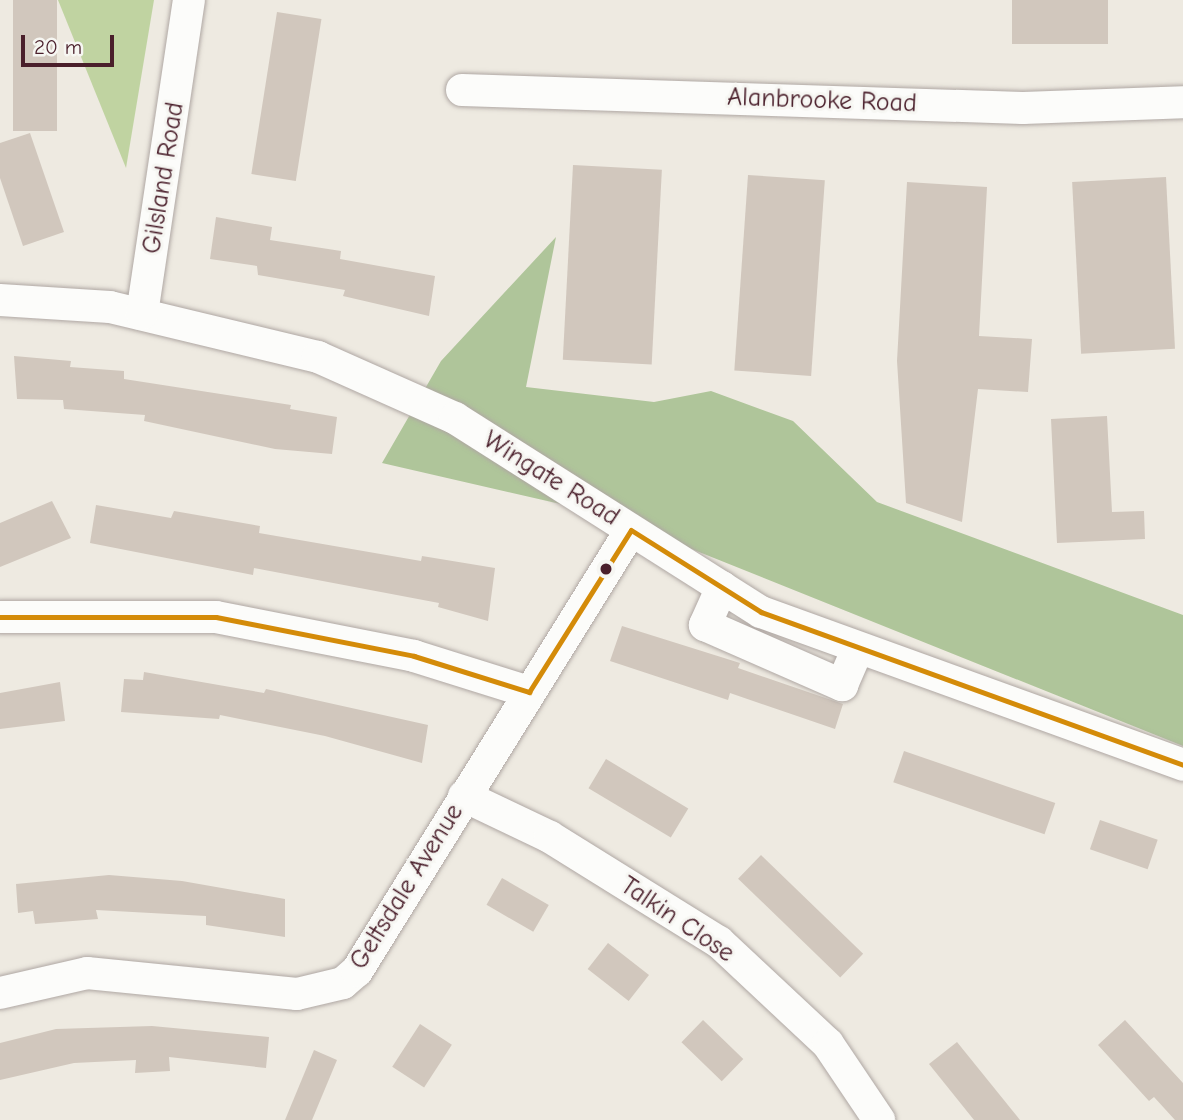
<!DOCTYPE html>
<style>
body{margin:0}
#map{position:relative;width:1183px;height:1120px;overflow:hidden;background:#eeeae1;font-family:"Comic Neue",sans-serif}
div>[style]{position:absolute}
.green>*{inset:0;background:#c0d3a1}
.forest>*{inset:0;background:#afc59a}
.building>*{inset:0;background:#d1c7bd;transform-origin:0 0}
.roads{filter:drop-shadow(0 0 2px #afa7a3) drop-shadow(0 0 2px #afa7a3)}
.street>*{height:32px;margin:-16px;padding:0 16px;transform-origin:16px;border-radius:16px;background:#fcfcfa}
.bus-1>*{height:5px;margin:-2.5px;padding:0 2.5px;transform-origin:2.5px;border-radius:2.5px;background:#d48b09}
.dots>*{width:19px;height:19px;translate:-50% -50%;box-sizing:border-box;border:4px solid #f6f6f2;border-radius:50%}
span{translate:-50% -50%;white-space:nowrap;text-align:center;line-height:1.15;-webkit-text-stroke:6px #f6f6f2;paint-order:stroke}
.street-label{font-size:26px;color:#4a1f2b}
.scale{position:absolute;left:21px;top:35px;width:93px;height:32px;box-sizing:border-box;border:4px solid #4a1f2b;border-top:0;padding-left:9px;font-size:21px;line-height:24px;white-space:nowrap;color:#4a1f2b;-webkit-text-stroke:5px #f6f6f2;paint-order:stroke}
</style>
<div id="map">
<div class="green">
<i style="clip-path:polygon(58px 0,154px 0,126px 168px)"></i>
</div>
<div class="forest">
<i style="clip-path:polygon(556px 237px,526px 387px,654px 402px,711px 391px,793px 421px,877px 502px,1183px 615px,1183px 746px,604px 514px,382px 463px,441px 361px)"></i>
</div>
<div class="building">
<i style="left:13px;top:0;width:44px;height:131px"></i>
<i style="left:1012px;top:0;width:96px;height:44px"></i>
<i style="left:277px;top:12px;width:45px;height:164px;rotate:9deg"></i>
<i style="clip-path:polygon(30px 133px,64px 232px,23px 246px,0 178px,0 143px)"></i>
<i style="left:573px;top:165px;width:89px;height:195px;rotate:3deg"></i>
<i style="left:748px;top:175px;width:77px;height:196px;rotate:4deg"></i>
<i style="left:1166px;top:177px;width:172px;height:94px;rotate:87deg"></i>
<i style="clip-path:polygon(907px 182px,987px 187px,979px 336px,1032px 339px,1028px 392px,978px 389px,962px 522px,906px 503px,897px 361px)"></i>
<i style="clip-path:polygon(216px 217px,272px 227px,270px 240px,341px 251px,340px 259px,435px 276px,429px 316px,343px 296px,345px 290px,258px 275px,257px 266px,210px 259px)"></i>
<i style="clip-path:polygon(14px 356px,71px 361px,70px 367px,124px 371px,124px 379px,291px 405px,290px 409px,337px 417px,332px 454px,275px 449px,144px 421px,145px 415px,64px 409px,63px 400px,17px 399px)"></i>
<i style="clip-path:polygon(1107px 416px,1112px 512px,1144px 511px,1145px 539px,1057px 543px,1051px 419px)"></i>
<i style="clip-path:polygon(52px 501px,71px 538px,0 567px,0 523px)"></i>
<i style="clip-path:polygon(96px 505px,171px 518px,174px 511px,260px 526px,259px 533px,421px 561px,422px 556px,495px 568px,488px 621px,438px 607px,439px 603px,254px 568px,253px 575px,90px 543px)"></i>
<i style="clip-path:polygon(622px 626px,740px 663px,738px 668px,843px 704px,835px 729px,730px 693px,728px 700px,610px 661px)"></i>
<i style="clip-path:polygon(144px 672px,264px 693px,266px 689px,428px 725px,422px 763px,325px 736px,220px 715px,219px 719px,121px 712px,124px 679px,143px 680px)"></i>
<i style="clip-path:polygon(60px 682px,65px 721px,0 729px,0 693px)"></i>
<i style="left:904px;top:751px;width:160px;height:33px;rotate:19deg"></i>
<i style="left:606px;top:759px;width:96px;height:34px;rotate:31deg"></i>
<i style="left:1100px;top:820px;width:61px;height:31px;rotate:19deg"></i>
<i style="left:761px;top:855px;width:142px;height:33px;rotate:44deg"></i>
<i style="clip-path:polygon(109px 875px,182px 881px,285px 899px,285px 937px,206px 925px,206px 916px,96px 910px,98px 919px,35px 924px,33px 911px,18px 913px,16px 884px)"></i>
<i style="left:502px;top:878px;width:54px;height:31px;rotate:30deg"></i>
<i style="left:608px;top:943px;width:52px;height:33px;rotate:38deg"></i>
<i style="left:703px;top:1020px;width:56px;height:31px;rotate:44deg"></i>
<i style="clip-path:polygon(1125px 1020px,1183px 1083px,1183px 1120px,1175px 1120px,1154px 1097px,1149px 1101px,1098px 1045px)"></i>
<i style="left:420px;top:1024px;width:38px;height:51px;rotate:33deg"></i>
<i style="clip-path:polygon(152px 1026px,269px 1037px,266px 1068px,169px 1057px,170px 1071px,135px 1073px,136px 1060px,74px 1063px,0 1080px,0 1043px,56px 1029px)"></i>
<i style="clip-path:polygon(957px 1042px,1020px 1120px,974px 1120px,929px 1064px)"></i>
<i style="clip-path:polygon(314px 1050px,337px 1060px,312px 1120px,285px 1120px)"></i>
</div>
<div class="roads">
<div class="street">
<i style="left:462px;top:90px;width:561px;rotate:1.84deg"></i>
<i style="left:1023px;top:108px;width:160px;rotate:-2.1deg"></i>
<i style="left:0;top:300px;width:110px;rotate:3.6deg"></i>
<i style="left:110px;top:307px;width:214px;rotate:13.5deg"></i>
<i style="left:318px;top:357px;width:150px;rotate:24deg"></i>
<i style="left:455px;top:418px;width:362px;rotate:32.4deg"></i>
<i style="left:761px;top:612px;width:449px;rotate:19.9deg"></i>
<i style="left:142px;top:314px;width:317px;rotate:-81.5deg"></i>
<i style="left:722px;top:587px;width:42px;rotate:114.1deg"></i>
<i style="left:705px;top:625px;width:150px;rotate:23.7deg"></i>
<i style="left:842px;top:685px;width:40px;rotate:-66.6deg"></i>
<i style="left:0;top:617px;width:216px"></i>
<i style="left:216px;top:617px;width:202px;rotate:11.1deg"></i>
<i style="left:414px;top:656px;width:121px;rotate:17.4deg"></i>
<i style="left:464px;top:796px;width:95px;rotate:25.5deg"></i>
<i style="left:550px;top:837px;width:199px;rotate:31.9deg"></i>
<i style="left:719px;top:942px;width:149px;rotate:43.1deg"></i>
<i style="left:828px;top:1044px;width:92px;rotate:56.1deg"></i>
<i style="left:0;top:993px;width:89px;rotate:-12.9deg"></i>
<i style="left:87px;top:973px;width:211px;rotate:5.7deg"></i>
<i style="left:297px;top:994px;width:47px;rotate:-13.4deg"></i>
<i style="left:343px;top:983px;width:18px;rotate:-41deg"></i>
<i style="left:357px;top:971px;width:519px;rotate:-58.15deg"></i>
</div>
</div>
<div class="bus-1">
<i style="left:0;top:617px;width:216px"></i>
<i style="left:216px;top:617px;width:202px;rotate:11.1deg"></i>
<i style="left:414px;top:656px;width:121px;rotate:17.4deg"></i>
<i style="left:529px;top:692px;width:191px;rotate:-57.8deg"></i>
<i style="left:631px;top:530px;width:154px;rotate:32.2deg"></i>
<i style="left:761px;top:612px;width:449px;rotate:19.9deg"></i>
</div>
<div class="dots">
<i style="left:606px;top:569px;background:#4a1f2b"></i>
</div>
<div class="street-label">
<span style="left:822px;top:101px;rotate:2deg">Alanbrooke Road</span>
<span style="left:164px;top:178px;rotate:-81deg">Gilsland Road</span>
<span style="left:551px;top:479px;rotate:32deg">Wingate Road</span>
<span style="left:407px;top:887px;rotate:-58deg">Geltsdale Avenue</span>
<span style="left:677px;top:920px;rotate:34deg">Talkin Close</span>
</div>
<div class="scale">20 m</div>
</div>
